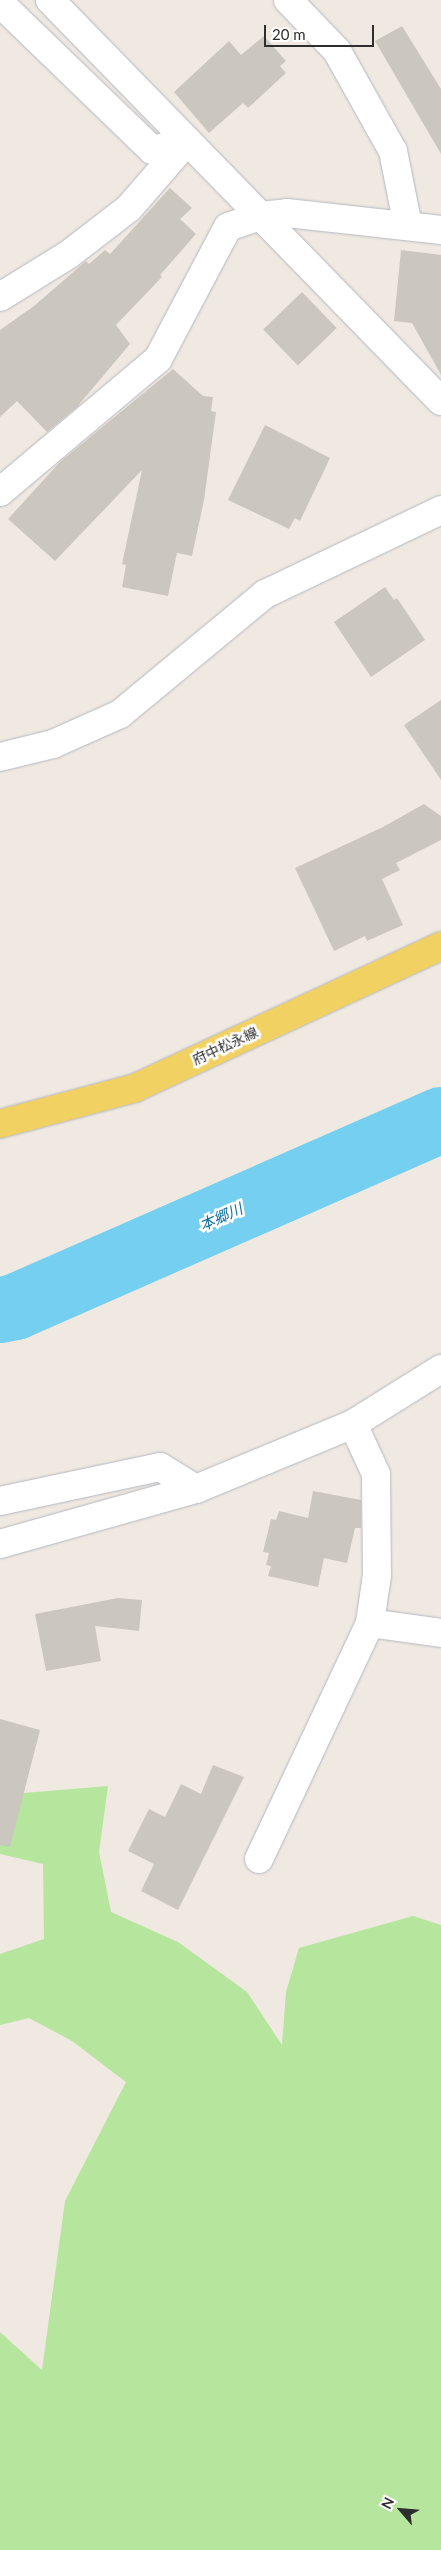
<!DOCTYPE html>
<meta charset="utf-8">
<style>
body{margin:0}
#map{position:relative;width:441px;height:2550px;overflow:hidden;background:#efe9e1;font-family:Lato,"Noto Sans JP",sans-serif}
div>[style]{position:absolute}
.green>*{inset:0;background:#b6e59e}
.river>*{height:66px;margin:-33px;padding:0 33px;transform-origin:33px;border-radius:33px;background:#75cff0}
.building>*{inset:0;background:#cbc7bf;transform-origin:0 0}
.roads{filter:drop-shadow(0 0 1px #b4b7c1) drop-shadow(0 0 1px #b4b7c1)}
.street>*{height:28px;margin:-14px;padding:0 14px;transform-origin:14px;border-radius:14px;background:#fff}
.secondary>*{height:28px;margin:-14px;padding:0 14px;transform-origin:14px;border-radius:14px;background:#fff}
.primary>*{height:28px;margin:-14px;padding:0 14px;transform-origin:14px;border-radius:14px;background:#f2d163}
span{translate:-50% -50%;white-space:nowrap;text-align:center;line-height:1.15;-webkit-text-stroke:5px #fff;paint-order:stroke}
.street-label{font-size:14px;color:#2e2e2e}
.water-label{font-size:15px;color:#0d6fa3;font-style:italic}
.north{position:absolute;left:376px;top:2485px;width:50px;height:50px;-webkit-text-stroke:4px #fff;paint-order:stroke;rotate:297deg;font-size:14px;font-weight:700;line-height:20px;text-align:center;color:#2e2e2e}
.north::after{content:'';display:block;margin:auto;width:18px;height:22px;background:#2e2e2e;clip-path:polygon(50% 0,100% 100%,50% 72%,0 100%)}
.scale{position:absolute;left:264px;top:25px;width:110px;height:22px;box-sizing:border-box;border:2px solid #2e2e2e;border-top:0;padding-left:6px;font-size:15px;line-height:18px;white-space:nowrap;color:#2e2e2e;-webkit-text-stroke:4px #fff;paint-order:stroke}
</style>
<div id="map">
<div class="green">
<i style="clip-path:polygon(108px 1786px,99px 1852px,111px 1912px,178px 1942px,247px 1992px,282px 2045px,286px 1992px,299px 1948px,413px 1916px,441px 1925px,441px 2550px,0 2550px,0 2332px,42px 2370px,65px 2201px,126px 2082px,72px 2041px,29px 2018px,0 2025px,0 1954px,44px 1939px,43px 1864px,0 1854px,0 1795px)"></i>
</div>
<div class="river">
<i style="left:0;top:1310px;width:15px;rotate:-11deg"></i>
<i style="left:15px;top:1307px;width:465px;rotate:-23.7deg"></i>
</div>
<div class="building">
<i style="clip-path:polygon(402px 26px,441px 89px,441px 154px,375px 41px)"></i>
<i style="clip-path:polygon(264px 36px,286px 61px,280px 66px,286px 73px,248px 108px,243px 103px,209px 133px,174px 92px,229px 41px,241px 55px)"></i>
<i style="clip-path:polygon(170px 188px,192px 208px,180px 219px,196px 234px,160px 275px,162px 277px,116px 325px,130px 344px,77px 407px,47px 432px,17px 401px,0 417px,0 330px,34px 306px,86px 261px,89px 264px,105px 250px,110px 254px)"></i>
<i style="clip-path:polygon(401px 250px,441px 255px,441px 375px,412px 323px,394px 321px)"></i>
<i style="left:302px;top:292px;width:50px;height:54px;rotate:46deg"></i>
<i style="clip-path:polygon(173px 369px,203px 396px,213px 397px,211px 411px,216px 412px,204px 500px,192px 556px,177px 553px,168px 596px,122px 587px,126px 565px,122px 564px,142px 470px,55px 561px,8px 519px,60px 462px)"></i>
<i style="clip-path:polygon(265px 425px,330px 458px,300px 521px,295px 518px,289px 529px,228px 500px)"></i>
<i style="clip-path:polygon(385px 587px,394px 600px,397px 598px,425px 640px,371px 677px,334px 622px)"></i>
<i style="clip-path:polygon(441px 700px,441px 780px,404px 725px)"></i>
<i style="clip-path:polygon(424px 804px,441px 816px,441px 840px,396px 863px,400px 870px,382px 879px,403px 925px,367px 941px,365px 936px,334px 951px,295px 868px,383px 827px)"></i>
<i style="clip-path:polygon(313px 1491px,361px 1500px,361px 1528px,355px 1528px,347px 1563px,324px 1558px,318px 1587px,268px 1576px,271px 1566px,266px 1565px,269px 1553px,263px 1552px,271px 1519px,276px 1520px,279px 1511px,308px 1518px)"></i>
<i style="clip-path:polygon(118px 1598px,142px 1600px,139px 1631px,95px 1626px,101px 1661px,46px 1671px,35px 1614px)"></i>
<i style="clip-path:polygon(0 1719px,40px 1730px,10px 1847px,0 1845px)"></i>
<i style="clip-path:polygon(213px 1765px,244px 1777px,178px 1910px,141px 1891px,154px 1864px,128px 1851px,149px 1809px,165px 1817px,181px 1784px,201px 1794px)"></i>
</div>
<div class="roads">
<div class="street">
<i style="left:50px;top:0;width:560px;rotate:45.72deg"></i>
<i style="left:288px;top:0;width:71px;rotate:46.1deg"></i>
<i style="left:337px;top:51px;width:115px;rotate:60.8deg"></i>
<i style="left:393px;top:151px;width:76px;rotate:78.7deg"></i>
<i style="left:0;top:3px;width:211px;rotate:44deg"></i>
<i style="left:152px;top:150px;width:36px;rotate:-14deg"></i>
<i style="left:0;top:297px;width:80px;rotate:-31.7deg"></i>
<i style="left:68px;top:255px;width:77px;rotate:-37.6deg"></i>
<i style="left:129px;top:208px;width:89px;rotate:-49.1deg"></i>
<i style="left:0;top:492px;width:207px;rotate:-40.1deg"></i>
<i style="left:158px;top:359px;width:149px;rotate:-62.1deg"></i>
<i style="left:228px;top:227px;width:34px;rotate:-19deg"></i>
<i style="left:260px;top:216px;width:27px;rotate:-6deg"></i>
<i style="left:287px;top:213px;width:155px;rotate:6.3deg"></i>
<i style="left:0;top:757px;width:55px;rotate:-13.8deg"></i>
<i style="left:53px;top:744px;width:73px;rotate:-24.1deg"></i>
<i style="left:120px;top:714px;width:188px;rotate:-39.6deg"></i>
<i style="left:265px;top:594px;width:195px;rotate:-25.5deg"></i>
<i style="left:0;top:1501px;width:164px;rotate:-12deg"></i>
<i style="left:160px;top:1467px;width:42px;rotate:31.4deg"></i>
<i style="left:370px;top:1623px;width:72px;rotate:8deg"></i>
<i style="left:259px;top:1859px;width:261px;rotate:-64.8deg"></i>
<i style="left:370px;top:1623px;width:49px;rotate:-81.7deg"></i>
<i style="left:377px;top:1575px;width:101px;rotate:-90.6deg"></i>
<i style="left:376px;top:1474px;width:55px;rotate:-114.7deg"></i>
</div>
<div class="secondary">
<i style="left:0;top:1544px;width:204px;rotate:-15.7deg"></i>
<i style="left:196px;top:1489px;width:170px;rotate:-22.5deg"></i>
<i style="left:353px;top:1424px;width:104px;rotate:-32deg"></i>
</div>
<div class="primary">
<i style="left:0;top:1124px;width:140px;rotate:-14.9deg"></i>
<i style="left:135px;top:1088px;width:337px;rotate:-24.9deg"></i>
</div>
</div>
<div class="street-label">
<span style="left:225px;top:1046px;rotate:-25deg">府中松永線</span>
</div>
<div class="water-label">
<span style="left:221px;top:1217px;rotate:-24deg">本郷川</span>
</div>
<div class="north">N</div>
<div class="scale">20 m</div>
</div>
